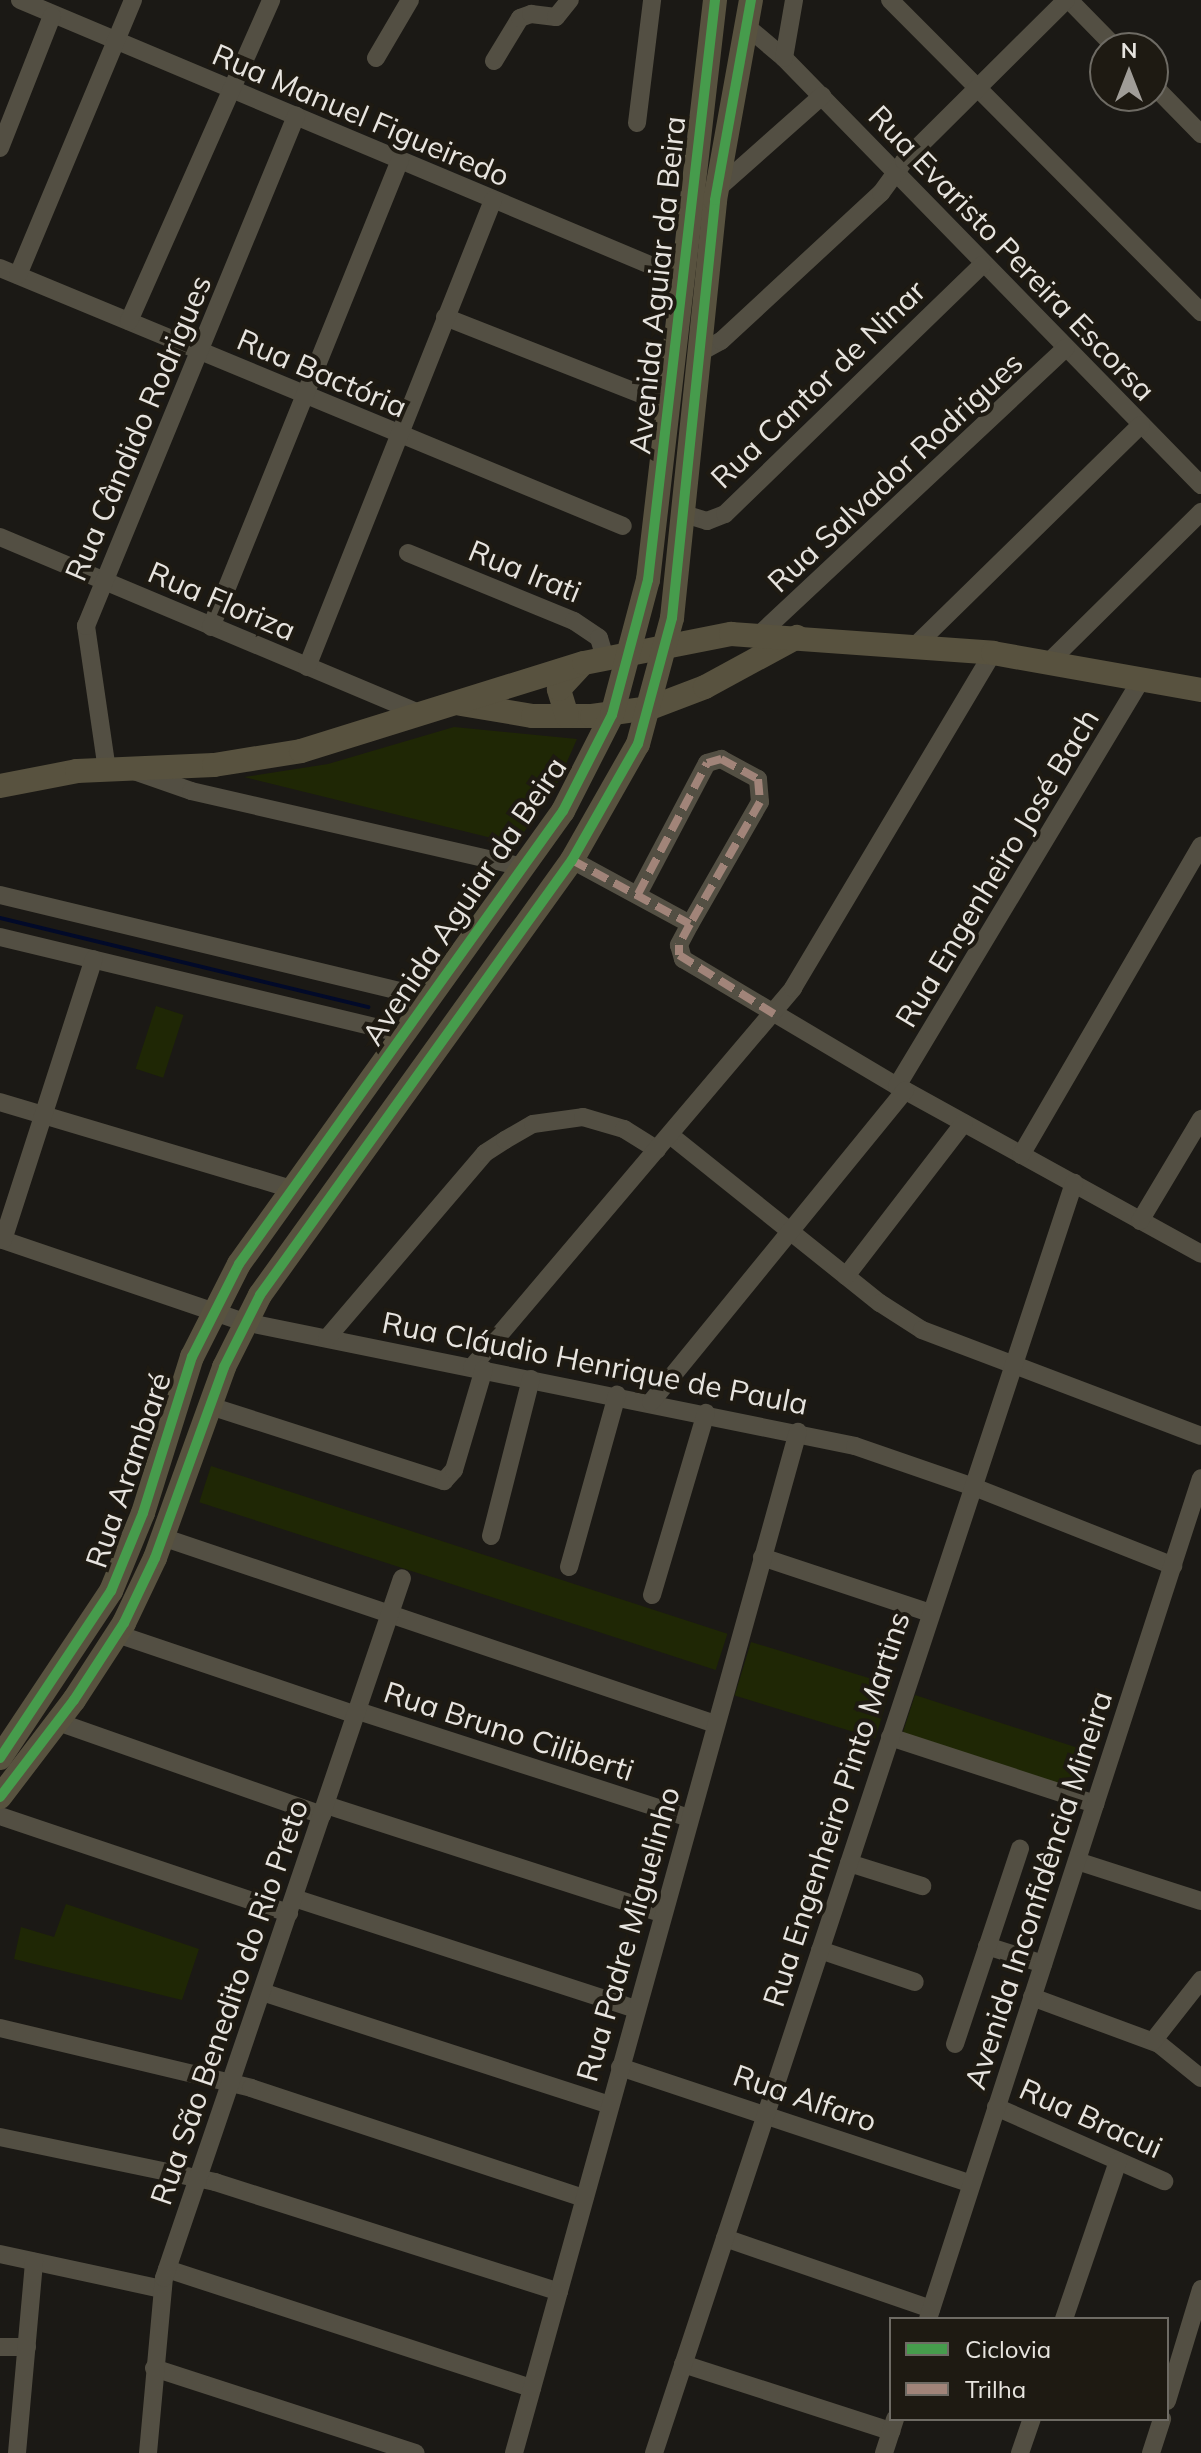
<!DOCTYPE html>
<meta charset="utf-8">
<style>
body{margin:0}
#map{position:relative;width:1201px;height:2453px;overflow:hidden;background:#1b1915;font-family:Mulish,sans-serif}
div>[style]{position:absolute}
.green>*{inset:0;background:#1f2705;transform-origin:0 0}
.stream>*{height:4px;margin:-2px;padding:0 2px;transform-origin:2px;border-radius:2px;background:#020a29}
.minor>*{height:18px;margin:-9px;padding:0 9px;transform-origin:9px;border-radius:9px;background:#534f43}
.major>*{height:24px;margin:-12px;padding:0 12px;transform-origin:12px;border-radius:12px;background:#58523f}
.quiet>*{height:8px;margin-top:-4px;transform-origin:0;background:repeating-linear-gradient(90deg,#a18479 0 16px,transparent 0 24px)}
.cycleway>*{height:10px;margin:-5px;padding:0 5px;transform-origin:5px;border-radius:5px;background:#469c4c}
span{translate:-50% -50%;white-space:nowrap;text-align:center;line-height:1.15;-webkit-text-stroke:8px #1e1a12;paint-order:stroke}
.street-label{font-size:30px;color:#e7e4df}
.legend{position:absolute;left:889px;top:2317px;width:280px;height:104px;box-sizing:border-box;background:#1e1a12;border:2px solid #6e6b64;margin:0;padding:10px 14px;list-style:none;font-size:24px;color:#e7e4df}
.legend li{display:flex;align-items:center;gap:16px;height:40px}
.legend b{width:40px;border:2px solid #6e6b64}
.north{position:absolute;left:1089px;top:32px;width:80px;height:80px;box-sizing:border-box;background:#1e1a12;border:2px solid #6e6b64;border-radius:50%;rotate:0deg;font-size:22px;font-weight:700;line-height:32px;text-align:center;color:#e7e4df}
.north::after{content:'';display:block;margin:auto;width:28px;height:36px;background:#a09d98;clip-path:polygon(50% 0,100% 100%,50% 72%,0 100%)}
</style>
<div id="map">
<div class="green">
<i style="clip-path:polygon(454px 727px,577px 739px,558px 782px,516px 844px,244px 777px,328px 764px)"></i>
<i style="left:156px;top:1006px;width:29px;height:66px;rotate:18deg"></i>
<i style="left:211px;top:1466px;width:543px;height:38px;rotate:18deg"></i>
<i style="left:751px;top:1642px;width:147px;height:56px;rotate:17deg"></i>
<i style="left:915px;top:1695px;width:191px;height:41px;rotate:18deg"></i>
<i style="clip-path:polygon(66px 1904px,199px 1949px,182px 2000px,14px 1959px,21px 1927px,54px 1937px)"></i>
</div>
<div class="stream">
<i style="left:0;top:918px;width:379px;rotate:13.6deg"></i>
</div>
<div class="minor">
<i style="left:20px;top:0;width:717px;rotate:22.81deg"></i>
<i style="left:890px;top:0;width:441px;rotate:45.1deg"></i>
<i style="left:1069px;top:0;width:67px;rotate:45.6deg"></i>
<i style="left:745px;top:25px;width:51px;rotate:40.2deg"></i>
<i style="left:784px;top:58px;width:597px;rotate:45.68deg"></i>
<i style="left:376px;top:58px;width:67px;rotate:-59.6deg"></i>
<i style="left:784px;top:58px;width:59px;rotate:-80.2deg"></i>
<i style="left:494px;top:61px;width:50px;rotate:-58.8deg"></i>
<i style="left:520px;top:18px;width:12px;rotate:-20deg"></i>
<i style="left:531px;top:14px;width:25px;rotate:7deg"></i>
<i style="left:556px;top:17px;width:22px;rotate:-51deg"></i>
<i style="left:1153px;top:85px;width:69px;rotate:45.6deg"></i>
<i style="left:637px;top:123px;width:124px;rotate:-83deg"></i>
<i style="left:0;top:148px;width:142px;rotate:-68.5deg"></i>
<i style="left:716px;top:190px;width:142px;rotate:-41.6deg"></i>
<i style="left:0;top:268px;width:674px;rotate:22.5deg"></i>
<i style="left:18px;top:275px;width:298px;rotate:-67.3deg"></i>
<i style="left:445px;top:317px;width:240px;rotate:21.5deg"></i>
<i style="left:129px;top:321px;width:351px;rotate:-66.1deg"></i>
<i style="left:699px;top:353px;width:25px;rotate:-29deg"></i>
<i style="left:721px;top:341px;width:218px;rotate:-42.8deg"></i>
<i style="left:881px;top:193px;width:39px;rotate:-54deg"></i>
<i style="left:904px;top:161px;width:228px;rotate:-44.8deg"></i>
<i style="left:684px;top:514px;width:24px;rotate:17deg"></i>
<i style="left:707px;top:521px;width:19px;rotate:-21deg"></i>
<i style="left:725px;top:514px;width:358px;rotate:-44.1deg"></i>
<i style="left:0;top:537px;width:459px;rotate:22.8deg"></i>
<i style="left:408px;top:553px;width:179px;rotate:22.3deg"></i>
<i style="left:574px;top:621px;width:30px;rotate:34deg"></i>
<i style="left:599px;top:638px;width:21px;rotate:73deg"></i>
<i style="left:211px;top:627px;width:504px;rotate:-67.97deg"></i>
<i style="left:760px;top:634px;width:419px;rotate:-43.1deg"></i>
<i style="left:915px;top:646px;width:316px;rotate:-44.4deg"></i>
<i style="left:1049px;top:662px;width:214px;rotate:-44.6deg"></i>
<i style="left:307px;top:667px;width:503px;rotate:-68.28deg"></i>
<i style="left:107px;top:770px;width:146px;rotate:-98.3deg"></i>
<i style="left:86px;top:626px;width:552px;rotate:-67.62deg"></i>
<i style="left:134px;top:771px;width:60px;rotate:19.3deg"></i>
<i style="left:191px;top:791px;width:342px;rotate:12.9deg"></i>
<i style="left:572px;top:860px;width:134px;rotate:28.5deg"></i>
<i style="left:690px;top:924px;width:24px;rotate:118deg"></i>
<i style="left:679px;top:945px;width:15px;rotate:74deg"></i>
<i style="left:683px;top:959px;width:249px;rotate:30.7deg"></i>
<i style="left:897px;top:1086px;width:347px;rotate:28.9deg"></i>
<i style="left:638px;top:894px;width:148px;rotate:-62.2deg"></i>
<i style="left:707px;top:763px;width:15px;rotate:-16deg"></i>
<i style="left:721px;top:759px;width:42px;rotate:28.4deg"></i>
<i style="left:758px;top:779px;width:23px;rotate:85deg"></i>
<i style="left:760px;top:802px;width:141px;rotate:119.8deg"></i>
<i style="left:0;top:895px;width:442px;rotate:13.5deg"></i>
<i style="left:0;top:937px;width:415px;rotate:13.5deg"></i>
<i style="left:897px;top:1086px;width:477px;rotate:-59deg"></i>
<i style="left:0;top:1102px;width:302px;rotate:16.6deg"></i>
<i style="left:670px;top:1135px;width:269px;rotate:38.7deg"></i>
<i style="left:880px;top:1303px;width:50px;rotate:32.7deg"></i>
<i style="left:922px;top:1330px;width:298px;rotate:20.8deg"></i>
<i style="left:1021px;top:1155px;width:358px;rotate:-59.8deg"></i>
<i style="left:1140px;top:1221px;width:119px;rotate:-59.1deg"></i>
<i style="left:0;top:1239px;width:258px;rotate:18.8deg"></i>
<i style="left:244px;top:1322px;width:623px;rotate:11.47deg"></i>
<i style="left:855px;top:1446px;width:131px;rotate:19.1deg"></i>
<i style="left:979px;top:1489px;width:209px;rotate:21.6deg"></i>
<i style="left:3px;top:1240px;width:295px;rotate:-72.1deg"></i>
<i style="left:846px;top:1276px;width:193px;rotate:-52.4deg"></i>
<i style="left:327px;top:1338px;width:243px;rotate:-49.5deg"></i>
<i style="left:485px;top:1153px;width:24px;rotate:-33deg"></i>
<i style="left:505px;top:1140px;width:32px;rotate:-30deg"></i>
<i style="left:533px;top:1124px;width:50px;rotate:-8deg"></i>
<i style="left:583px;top:1117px;width:43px;rotate:16.3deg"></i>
<i style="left:624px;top:1129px;width:39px;rotate:32deg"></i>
<i style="left:472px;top:1367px;width:497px;rotate:-49.7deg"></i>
<i style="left:793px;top:988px;width:390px;rotate:-59.2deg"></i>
<i style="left:651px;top:1402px;width:402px;rotate:-50.8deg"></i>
<i style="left:210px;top:1406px;width:246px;rotate:17.8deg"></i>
<i style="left:444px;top:1481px;width:15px;rotate:-48deg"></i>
<i style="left:454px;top:1470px;width:105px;rotate:-73.5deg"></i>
<i style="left:491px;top:1536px;width:162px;rotate:-75.7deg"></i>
<i style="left:162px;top:1537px;width:584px;rotate:18.68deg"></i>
<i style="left:762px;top:1557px;width:177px;rotate:18.4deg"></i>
<i style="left:569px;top:1567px;width:179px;rotate:-74.4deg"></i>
<i style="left:652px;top:1595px;width:190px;rotate:-73.5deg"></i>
<i style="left:117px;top:1634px;width:252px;rotate:18.7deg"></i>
<i style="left:358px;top:1711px;width:348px;rotate:17.9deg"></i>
<i style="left:58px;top:1722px;width:280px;rotate:19.4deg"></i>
<i style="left:890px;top:1737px;width:216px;rotate:18.1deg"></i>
<i style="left:326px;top:1805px;width:354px;rotate:17.9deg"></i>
<i style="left:0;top:1816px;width:305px;rotate:18.6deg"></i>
<i style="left:1077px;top:1861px;width:130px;rotate:17.9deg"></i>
<i style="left:849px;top:1863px;width:77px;rotate:17.5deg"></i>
<i style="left:294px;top:1898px;width:360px;rotate:18deg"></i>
<i style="left:987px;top:1946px;width:59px;rotate:17.8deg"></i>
<i style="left:820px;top:1950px;width:100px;rotate:18.6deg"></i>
<i style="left:262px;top:1992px;width:365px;rotate:18deg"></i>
<i style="left:1032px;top:1997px;width:135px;rotate:20.3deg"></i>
<i style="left:1159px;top:2044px;width:54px;rotate:39deg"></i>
<i style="left:0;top:2028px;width:258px;rotate:13.4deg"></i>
<i style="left:251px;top:2088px;width:351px;rotate:18.3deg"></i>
<i style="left:1153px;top:2041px;width:78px;rotate:-51.8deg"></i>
<i style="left:955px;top:2044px;width:206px;rotate:-71.6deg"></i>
<i style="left:620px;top:2067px;width:370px;rotate:18.4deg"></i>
<i style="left:996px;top:2107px;width:184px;rotate:23.8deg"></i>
<i style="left:0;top:2137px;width:220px;rotate:11.8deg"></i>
<i style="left:215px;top:2182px;width:361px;rotate:17.7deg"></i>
<i style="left:725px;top:2238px;width:218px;rotate:19deg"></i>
<i style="left:0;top:2254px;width:166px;rotate:12.2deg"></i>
<i style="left:167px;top:2269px;width:384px;rotate:18.1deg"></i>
<i style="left:928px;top:2319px;width:884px;rotate:-72.02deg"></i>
<i style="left:1064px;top:2319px;width:167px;rotate:-71.1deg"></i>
<i style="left:0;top:2347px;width:27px"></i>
<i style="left:683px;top:2364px;width:219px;rotate:17.9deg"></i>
<i style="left:154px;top:2368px;width:275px;rotate:18deg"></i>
<i style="left:1167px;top:2401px;width:117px;rotate:-73.1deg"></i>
<i style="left:17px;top:2453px;width:192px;rotate:-84.9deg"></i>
<i style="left:148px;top:2453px;width:176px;rotate:-84.8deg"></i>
<i style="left:164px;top:2278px;width:739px;rotate:-71.22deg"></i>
<i style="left:514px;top:2453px;width:1060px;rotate:-74.46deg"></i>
<i style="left:654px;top:2453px;width:1338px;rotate:-71.7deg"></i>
<i style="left:884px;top:2453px;width:36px;rotate:-72deg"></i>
<i style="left:1020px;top:2453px;width:36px;rotate:-71deg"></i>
<i style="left:1151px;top:2453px;width:36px;rotate:-72deg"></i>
</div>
<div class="major">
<i style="left:461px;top:704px;width:73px;rotate:9.5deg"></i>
<i style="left:533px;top:716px;width:59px"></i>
<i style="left:592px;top:716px;width:59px;rotate:-7.9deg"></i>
<i style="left:650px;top:708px;width:59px;rotate:-20.9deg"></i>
<i style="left:705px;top:687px;width:105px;rotate:-28.5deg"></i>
<i style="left:567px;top:716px;width:28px;rotate:-107deg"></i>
<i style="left:559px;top:689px;width:34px;rotate:-47deg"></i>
<i style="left:0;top:786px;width:78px;rotate:-11deg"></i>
<i style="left:77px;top:771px;width:137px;rotate:-2.5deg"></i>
<i style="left:214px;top:765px;width:88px;rotate:-9.1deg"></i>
<i style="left:301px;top:751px;width:296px;rotate:-17.3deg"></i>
<i style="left:584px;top:663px;width:150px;rotate:-11.2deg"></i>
<i style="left:731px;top:634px;width:263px;rotate:4.1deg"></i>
<i style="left:993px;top:653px;width:211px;rotate:10.1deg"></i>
<i style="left:0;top:1758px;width:201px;rotate:-56.4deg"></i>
<i style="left:111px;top:1591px;width:84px;rotate:-67.7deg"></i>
<i style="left:143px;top:1513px;width:164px;rotate:-72.6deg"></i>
<i style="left:192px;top:1357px;width:104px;rotate:-63.2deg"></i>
<i style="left:239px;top:1264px;width:557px;rotate:-54.43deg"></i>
<i style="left:563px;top:811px;width:108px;rotate:-63deg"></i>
<i style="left:612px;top:715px;width:140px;rotate:-75.1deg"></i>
<i style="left:648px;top:580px;width:584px;rotate:-83.41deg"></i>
<i style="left:0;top:1797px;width:122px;rotate:-52.7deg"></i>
<i style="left:74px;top:1700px;width:92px;rotate:-57deg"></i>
<i style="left:124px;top:1623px;width:72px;rotate:-64.5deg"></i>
<i style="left:155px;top:1558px;width:203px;rotate:-70.1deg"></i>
<i style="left:224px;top:1367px;width:80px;rotate:-63.4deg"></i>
<i style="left:260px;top:1295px;width:535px;rotate:-54.35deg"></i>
<i style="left:572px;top:860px;width:133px;rotate:-60.4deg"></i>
<i style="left:638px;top:744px;width:131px;rotate:-74.9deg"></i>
<i style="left:672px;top:618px;width:420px;rotate:-84.1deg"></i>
<i style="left:715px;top:200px;width:203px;rotate:-79.8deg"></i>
</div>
<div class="quiet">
<i style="left:572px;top:860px;width:134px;rotate:28.5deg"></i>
<i style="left:690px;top:924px;width:24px;rotate:118deg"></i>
<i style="left:679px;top:945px;width:10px;rotate:90deg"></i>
<i style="left:679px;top:955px;width:112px;rotate:31.8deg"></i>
<i style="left:638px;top:894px;width:148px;rotate:-62.2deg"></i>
<i style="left:707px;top:763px;width:15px;rotate:-16deg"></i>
<i style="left:721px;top:759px;width:42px;rotate:28.4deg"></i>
<i style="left:758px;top:779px;width:23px;rotate:85deg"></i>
<i style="left:760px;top:802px;width:141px;rotate:119.8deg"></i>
</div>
<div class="cycleway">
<i style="left:0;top:1758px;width:201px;rotate:-56.4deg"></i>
<i style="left:111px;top:1591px;width:84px;rotate:-67.7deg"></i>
<i style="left:143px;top:1513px;width:164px;rotate:-72.6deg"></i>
<i style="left:192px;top:1357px;width:104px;rotate:-63.2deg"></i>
<i style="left:239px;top:1264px;width:557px;rotate:-54.43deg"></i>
<i style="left:563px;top:811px;width:108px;rotate:-63deg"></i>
<i style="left:612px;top:715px;width:140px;rotate:-75.1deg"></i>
<i style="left:648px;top:580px;width:584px;rotate:-83.41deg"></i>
<i style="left:0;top:1797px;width:122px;rotate:-52.7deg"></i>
<i style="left:74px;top:1700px;width:92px;rotate:-57deg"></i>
<i style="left:124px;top:1623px;width:72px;rotate:-64.5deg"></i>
<i style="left:155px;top:1558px;width:203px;rotate:-70.1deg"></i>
<i style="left:224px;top:1367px;width:80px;rotate:-63.4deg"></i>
<i style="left:260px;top:1295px;width:535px;rotate:-54.35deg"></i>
<i style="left:572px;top:860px;width:133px;rotate:-60.4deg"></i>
<i style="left:638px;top:744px;width:131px;rotate:-74.9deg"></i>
<i style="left:672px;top:618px;width:420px;rotate:-84.1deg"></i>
<i style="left:715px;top:200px;width:203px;rotate:-79.8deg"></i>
</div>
<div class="street-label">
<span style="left:361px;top:115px;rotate:23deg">Rua Manuel Figueiredo</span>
<span style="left:1012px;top:253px;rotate:46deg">Rua Evaristo Pereira Escorsa</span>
<span style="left:657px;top:285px;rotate:-84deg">Avenida Aguiar da Beira</span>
<span style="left:322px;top:373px;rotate:23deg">Rua Bactória</span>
<span style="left:818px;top:384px;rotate:-44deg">Rua Cantor de Ninar</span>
<span style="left:138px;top:428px;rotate:-67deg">Rua Cândido Rodrigues</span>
<span style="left:895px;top:472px;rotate:-43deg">Rua Salvador Rodrigues</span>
<span style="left:525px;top:571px;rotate:22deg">Rua Irati</span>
<span style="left:222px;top:601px;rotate:23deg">Rua Floriza</span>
<span style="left:997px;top:868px;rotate:-59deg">Rua Engenheiro José Bach</span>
<span style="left:464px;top:901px;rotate:-56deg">Avenida Aguiar da Beira</span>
<span style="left:595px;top:1363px;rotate:11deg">Rua Cláudio Henrique de Paula</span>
<span style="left:128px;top:1470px;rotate:-71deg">Rua Arambaré</span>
<span style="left:509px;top:1731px;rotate:18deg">Rua Bruno Ciliberti</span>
<span style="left:836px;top:1809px;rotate:-72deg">Rua Engenheiro Pinto Martins</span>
<span style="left:1038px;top:1890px;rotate:-72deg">Avenida Inconfidência Mineira</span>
<span style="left:628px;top:1934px;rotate:-74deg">Rua Padre Miguelinho</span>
<span style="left:229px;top:2002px;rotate:-71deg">Rua São Benedito do Rio Preto</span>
<span style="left:805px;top:2098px;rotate:19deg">Rua Alfaro</span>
<span style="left:1091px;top:2118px;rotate:24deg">Rua Bracui</span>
</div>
<ul class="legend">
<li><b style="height:10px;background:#469c4c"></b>Ciclovia</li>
<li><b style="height:10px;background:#a18479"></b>Trilha</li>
</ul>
<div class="north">N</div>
</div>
